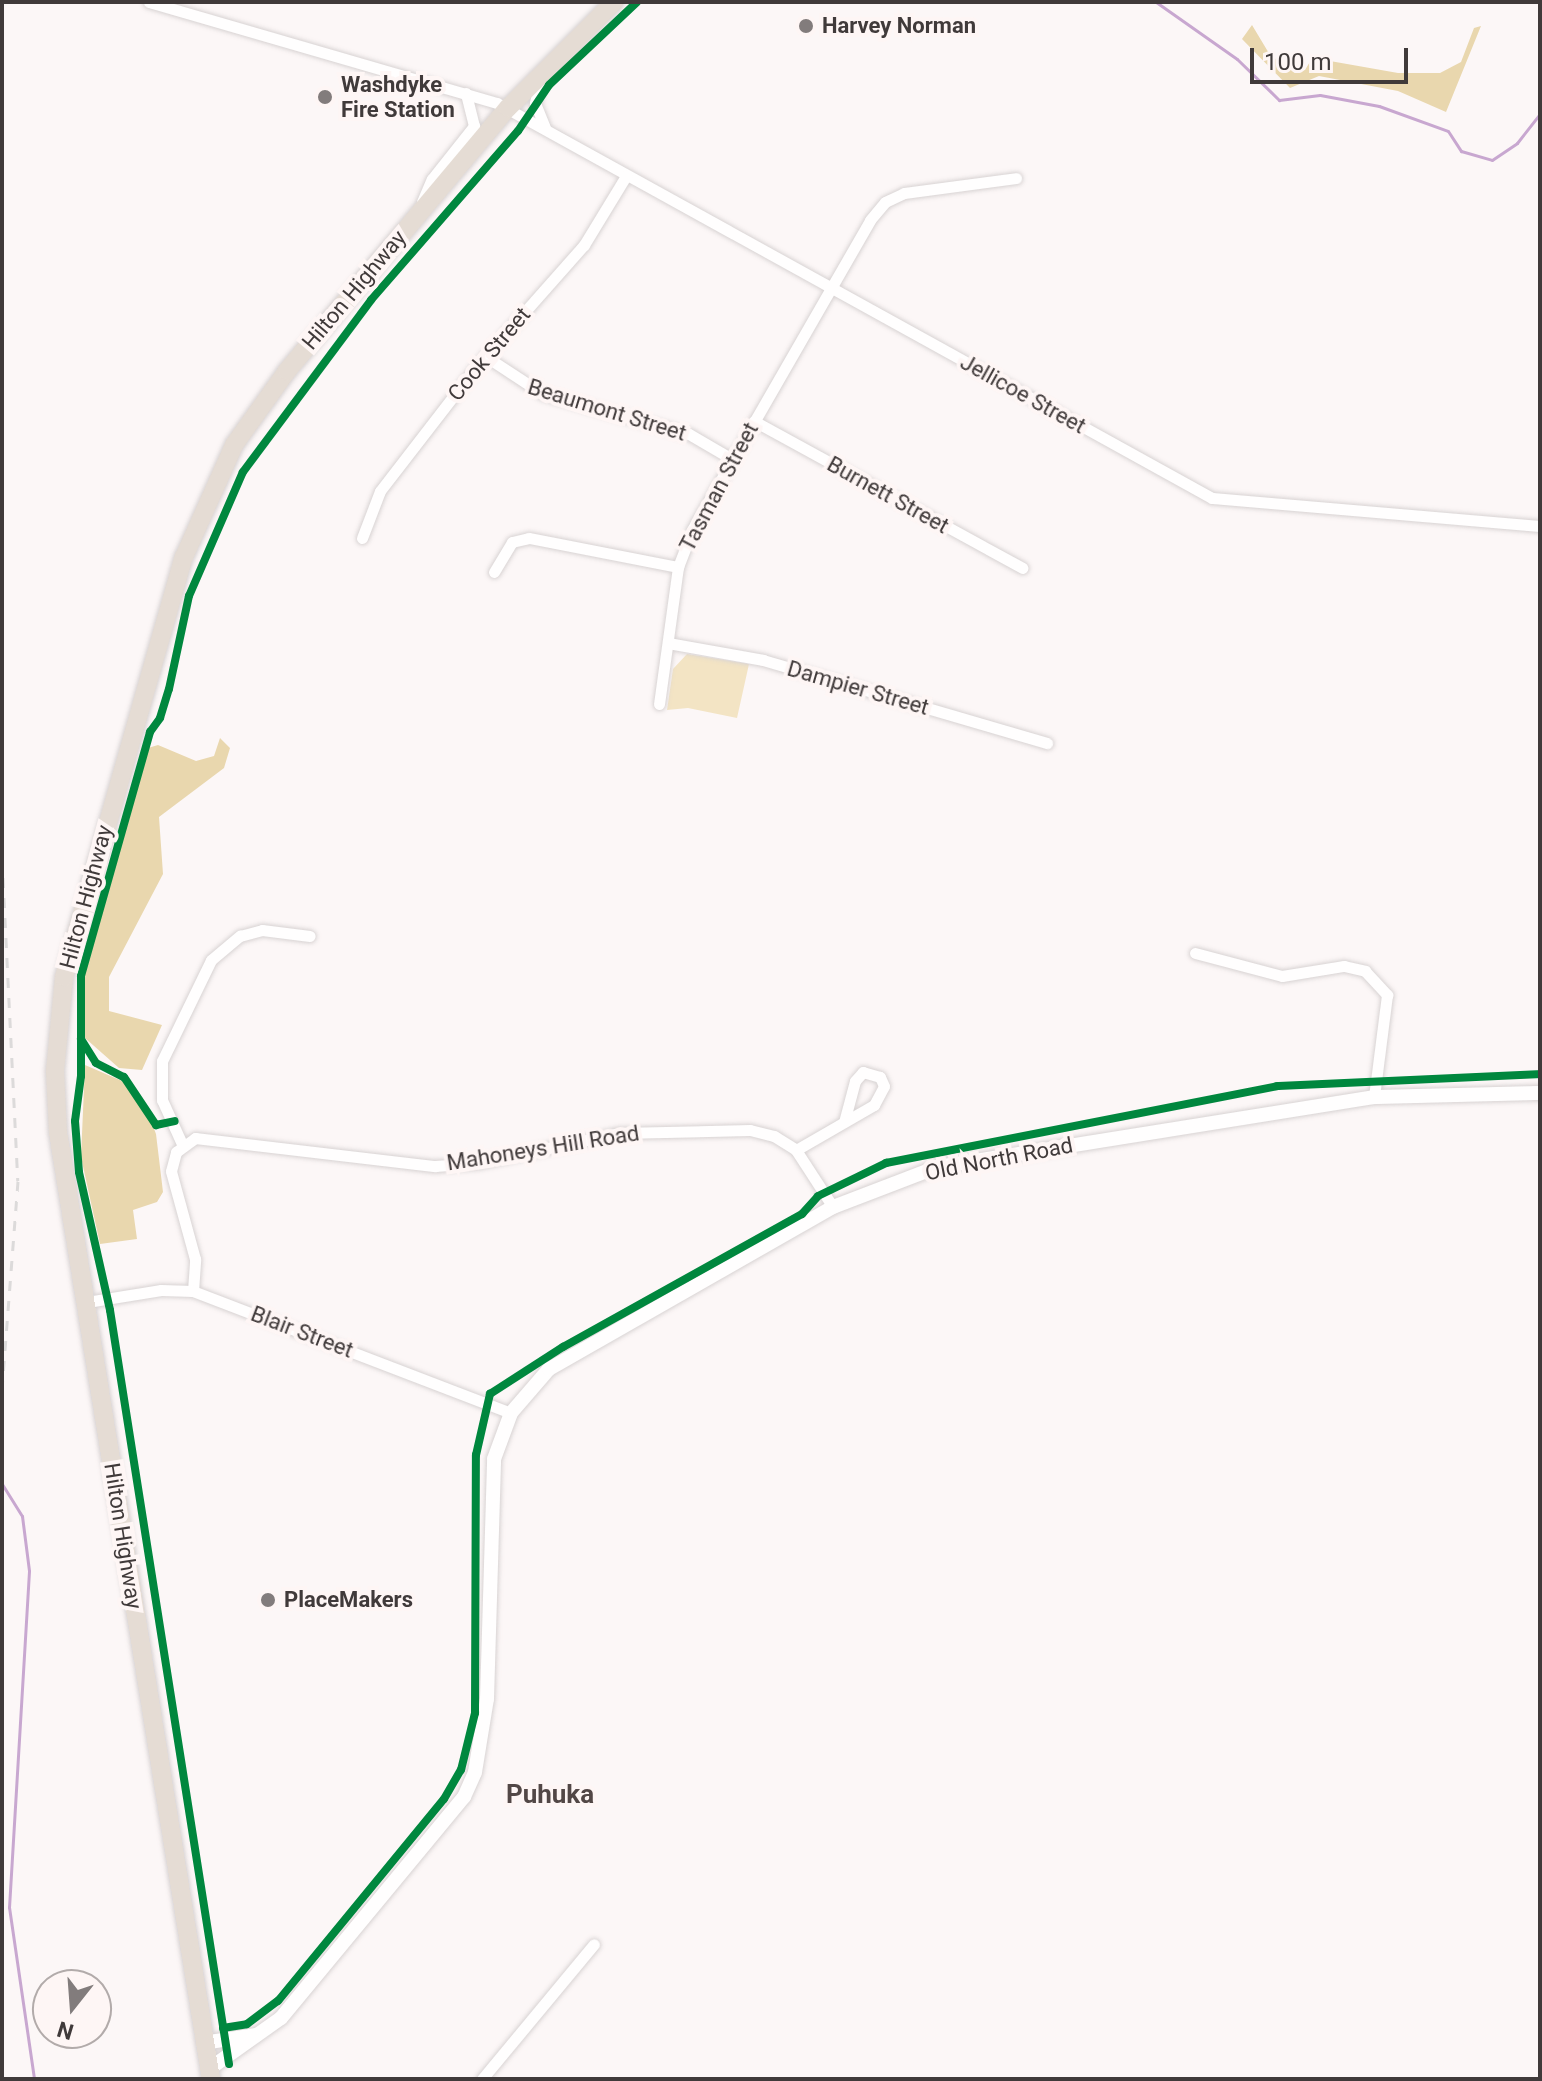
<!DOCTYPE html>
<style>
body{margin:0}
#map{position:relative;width:1542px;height:2081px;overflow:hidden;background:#fcf7f7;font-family:Roboto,sans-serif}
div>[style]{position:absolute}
.green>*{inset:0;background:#f3e4c4}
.forest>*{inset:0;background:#e9d7ae}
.stream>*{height:3px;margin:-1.5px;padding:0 1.5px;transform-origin:1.5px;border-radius:1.5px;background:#c8a7d0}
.roads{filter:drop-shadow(0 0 2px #d8d3d3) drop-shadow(0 0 2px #d8d3d3)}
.minor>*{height:11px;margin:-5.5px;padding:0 5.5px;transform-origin:5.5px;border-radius:5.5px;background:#fffefe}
.tertiary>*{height:14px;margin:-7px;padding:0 7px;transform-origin:7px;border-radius:7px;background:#fffefe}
.trunk>*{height:18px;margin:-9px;padding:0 9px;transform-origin:9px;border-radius:9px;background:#e5dcd4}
.rail>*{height:3px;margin-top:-1.5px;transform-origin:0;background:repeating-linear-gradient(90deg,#dcdada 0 10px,transparent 0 20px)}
.cycleway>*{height:8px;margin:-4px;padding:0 4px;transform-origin:4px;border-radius:4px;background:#00873e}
.dots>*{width:22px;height:22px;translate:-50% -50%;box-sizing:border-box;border:4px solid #fef6f5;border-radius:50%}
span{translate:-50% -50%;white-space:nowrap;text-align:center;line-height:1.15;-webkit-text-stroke:8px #fef6f5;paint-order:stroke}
.poi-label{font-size:22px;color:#403a3a;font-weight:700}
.left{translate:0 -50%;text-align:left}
.street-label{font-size:22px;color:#403a3a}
.quarter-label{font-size:26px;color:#524746;font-weight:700}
.frame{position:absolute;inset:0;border:4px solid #403a3a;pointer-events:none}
.north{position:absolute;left:32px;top:1969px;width:80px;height:80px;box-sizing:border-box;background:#fef6f5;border:2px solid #b2abaa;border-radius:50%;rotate:197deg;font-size:22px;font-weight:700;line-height:32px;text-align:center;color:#403a3a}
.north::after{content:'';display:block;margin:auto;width:28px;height:36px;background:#827c7c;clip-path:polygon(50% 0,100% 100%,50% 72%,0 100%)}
.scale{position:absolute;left:1250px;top:48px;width:158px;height:36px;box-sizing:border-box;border:4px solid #403a3a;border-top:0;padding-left:10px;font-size:24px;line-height:28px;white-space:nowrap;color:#403a3a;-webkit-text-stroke:6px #fef6f5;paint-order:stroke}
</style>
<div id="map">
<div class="green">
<i style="clip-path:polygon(687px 654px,749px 664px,737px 718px,688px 708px,667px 710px,673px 669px)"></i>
</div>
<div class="forest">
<i style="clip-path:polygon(1252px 25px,1270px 55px,1295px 73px,1305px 70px,1314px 55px,1316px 71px,1330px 61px,1398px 73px,1440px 73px,1461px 62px,1474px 28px,1481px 26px,1446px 112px,1398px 91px,1319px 76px,1290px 88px,1242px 39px)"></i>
<i style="clip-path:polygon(220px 738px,230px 748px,224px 768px,159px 817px,163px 874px,109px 977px,109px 1011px,162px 1025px,142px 1070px,119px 1068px,85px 1038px,83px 978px,148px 748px,158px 745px,196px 761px,214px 756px)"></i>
<i style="clip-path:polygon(85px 1065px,122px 1081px,143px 1100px,156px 1134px,163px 1192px,157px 1202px,133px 1210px,137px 1239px,100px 1244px,81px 1157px)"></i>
</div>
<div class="stream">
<i style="left:1156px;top:2px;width:99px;rotate:35.1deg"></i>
<i style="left:1237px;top:59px;width:59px;rotate:44.3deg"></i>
<i style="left:1279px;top:100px;width:41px;rotate:-7deg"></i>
<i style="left:1320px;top:95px;width:60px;rotate:10.6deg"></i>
<i style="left:1379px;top:106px;width:73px;rotate:19.9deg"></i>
<i style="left:1448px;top:131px;width:24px;rotate:57deg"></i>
<i style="left:1461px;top:151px;width:32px;rotate:16deg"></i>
<i style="left:1492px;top:160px;width:30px;rotate:-34deg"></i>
<i style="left:1517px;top:143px;width:37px;rotate:-52deg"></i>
<i style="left:2px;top:1484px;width:38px;rotate:58deg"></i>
<i style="left:22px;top:1516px;width:55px;rotate:82.7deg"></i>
<i style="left:29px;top:1571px;width:337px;rotate:93.4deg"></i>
<i style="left:9px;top:1907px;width:174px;rotate:81.7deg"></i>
</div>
<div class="roads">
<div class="minor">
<i style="left:149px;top:2px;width:362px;rotate:16.2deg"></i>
<i style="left:497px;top:103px;width:817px;rotate:28.92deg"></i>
<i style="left:1212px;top:498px;width:329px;rotate:4.9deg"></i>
<i style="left:540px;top:81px;width:23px;rotate:103deg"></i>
<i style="left:535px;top:103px;width:27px;rotate:68deg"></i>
<i style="left:422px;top:202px;width:25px;rotate:-67deg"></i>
<i style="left:432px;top:179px;width:68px;rotate:-51.6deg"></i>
<i style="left:474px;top:126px;width:34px;rotate:-104deg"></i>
<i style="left:485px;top:356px;width:69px;rotate:33.2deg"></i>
<i style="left:543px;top:394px;width:151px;rotate:15.3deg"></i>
<i style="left:689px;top:434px;width:50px;rotate:30.2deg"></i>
<i style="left:754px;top:421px;width:306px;rotate:28.7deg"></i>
<i style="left:362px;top:538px;width:50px;rotate:-69deg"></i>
<i style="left:380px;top:491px;width:155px;rotate:-52.3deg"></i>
<i style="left:475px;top:368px;width:164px;rotate:-48.5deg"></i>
<i style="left:584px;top:245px;width:81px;rotate:-58.7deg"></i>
<i style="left:494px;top:572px;width:35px;rotate:-59deg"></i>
<i style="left:512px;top:542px;width:17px;rotate:-13deg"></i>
<i style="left:529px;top:538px;width:152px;rotate:11deg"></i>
<i style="left:668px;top:643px;width:97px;rotate:10.1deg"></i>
<i style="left:763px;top:660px;width:296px;rotate:16.3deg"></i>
<i style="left:659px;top:704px;width:138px;rotate:-82.1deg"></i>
<i style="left:678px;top:567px;width:40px;rotate:-69deg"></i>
<i style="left:692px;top:530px;width:357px;rotate:-60.1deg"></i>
<i style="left:870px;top:220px;width:23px;rotate:-50deg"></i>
<i style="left:885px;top:202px;width:21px;rotate:-25deg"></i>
<i style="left:904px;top:193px;width:113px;rotate:-7.6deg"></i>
<i style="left:1195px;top:953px;width:90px;rotate:14.8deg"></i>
<i style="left:1282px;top:976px;width:63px;rotate:-9.2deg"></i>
<i style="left:1344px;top:966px;width:22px;rotate:13deg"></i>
<i style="left:1365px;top:971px;width:33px;rotate:47deg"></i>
<i style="left:1387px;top:995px;width:103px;rotate:97.3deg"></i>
<i style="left:182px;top:1144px;width:48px;rotate:-114.4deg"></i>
<i style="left:162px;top:1100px;width:39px;rotate:-90deg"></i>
<i style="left:162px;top:1061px;width:112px;rotate:-64.1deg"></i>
<i style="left:211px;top:960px;width:38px;rotate:-40deg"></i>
<i style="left:240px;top:936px;width:23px;rotate:-15deg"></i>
<i style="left:262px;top:930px;width:48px;rotate:7.1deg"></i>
<i style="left:796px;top:1150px;width:90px;rotate:-30deg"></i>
<i style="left:874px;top:1105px;width:21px;rotate:-62deg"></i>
<i style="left:884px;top:1086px;width:10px;rotate:-114deg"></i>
<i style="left:880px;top:1077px;width:18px;rotate:-164deg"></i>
<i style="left:863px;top:1072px;width:12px;rotate:132deg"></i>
<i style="left:855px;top:1081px;width:42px;rotate:105deg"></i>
<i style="left:193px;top:1291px;width:32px;rotate:-86deg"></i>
<i style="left:195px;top:1259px;width:91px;rotate:-105.3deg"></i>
<i style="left:171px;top:1171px;width:20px;rotate:-75deg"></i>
<i style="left:176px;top:1152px;width:24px;rotate:-36deg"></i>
<i style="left:195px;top:1138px;width:242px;rotate:6.7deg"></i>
<i style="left:435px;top:1166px;width:42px;rotate:-4.1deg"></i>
<i style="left:477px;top:1163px;width:145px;rotate:-11.9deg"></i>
<i style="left:619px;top:1133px;width:131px;rotate:-1.3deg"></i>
<i style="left:750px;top:1130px;width:25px;rotate:14deg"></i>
<i style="left:774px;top:1136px;width:26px;rotate:32deg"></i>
<i style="left:796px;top:1150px;width:68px;rotate:57deg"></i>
<i style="left:87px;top:1302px;width:75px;rotate:-9.2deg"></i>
<i style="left:161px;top:1290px;width:32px;rotate:2deg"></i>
<i style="left:193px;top:1291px;width:341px;rotate:21deg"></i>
<i style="left:482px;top:2079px;width:175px;rotate:-50.3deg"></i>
</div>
<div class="tertiary">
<i style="left:203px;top:2043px;width:54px;rotate:-8.6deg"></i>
<i style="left:209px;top:2069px;width:88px;rotate:-35.3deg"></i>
<i style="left:281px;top:2018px;width:287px;rotate:-50.4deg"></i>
<i style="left:464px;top:1797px;width:27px;rotate:-66deg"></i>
<i style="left:475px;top:1772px;width:74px;rotate:-80.7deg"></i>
<i style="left:487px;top:1699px;width:240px;rotate:-88.3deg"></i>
<i style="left:494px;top:1459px;width:49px;rotate:-69.7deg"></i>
<i style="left:511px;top:1413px;width:58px;rotate:-49.2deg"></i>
<i style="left:549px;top:1369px;width:327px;rotate:-29.7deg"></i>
<i style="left:833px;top:1207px;width:111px;rotate:-21deg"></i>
<i style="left:937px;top:1167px;width:443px;rotate:-9.1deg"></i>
<i style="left:1374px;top:1097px;width:166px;rotate:-1.4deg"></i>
</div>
<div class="trunk">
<i style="left:211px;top:2079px;width:959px;rotate:-99.18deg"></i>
<i style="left:58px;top:1132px;width:61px;rotate:-92.8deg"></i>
<i style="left:55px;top:1071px;width:94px;rotate:-84.5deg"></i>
<i style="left:64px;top:977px;width:437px;rotate:-74.1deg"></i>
<i style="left:184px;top:557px;width:123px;rotate:-65.9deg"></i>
<i style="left:234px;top:445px;width:91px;rotate:-54.4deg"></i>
<i style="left:287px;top:371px;width:344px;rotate:-50deg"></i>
<i style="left:508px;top:108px;width:150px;rotate:-45deg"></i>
</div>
</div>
<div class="rail">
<i style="left:2px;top:858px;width:323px;rotate:87.2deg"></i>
<i style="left:18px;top:1181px;width:207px;rotate:94.4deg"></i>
</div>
<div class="cycleway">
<i style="left:81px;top:1039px;width:28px;rotate:58deg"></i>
<i style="left:96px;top:1063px;width:31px;rotate:27deg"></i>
<i style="left:124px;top:1077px;width:58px;rotate:56.3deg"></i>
<i style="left:156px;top:1125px;width:19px;rotate:-12deg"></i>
<i style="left:223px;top:2028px;width:24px;rotate:-9deg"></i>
<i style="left:247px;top:2024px;width:39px;rotate:-37deg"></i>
<i style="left:278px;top:2001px;width:261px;rotate:-50.6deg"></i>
<i style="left:444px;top:1799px;width:34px;rotate:-60deg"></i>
<i style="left:461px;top:1770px;width:59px;rotate:-76.2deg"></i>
<i style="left:475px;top:1713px;width:258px;rotate:-89.8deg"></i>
<i style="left:476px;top:1455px;width:63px;rotate:-77.1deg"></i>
<i style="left:490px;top:1394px;width:87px;rotate:-32.8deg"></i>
<i style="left:563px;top:1347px;width:274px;rotate:-29.1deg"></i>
<i style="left:802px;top:1214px;width:24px;rotate:-48deg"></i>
<i style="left:818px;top:1196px;width:76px;rotate:-25.9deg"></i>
<i style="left:886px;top:1163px;width:399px;rotate:-11.1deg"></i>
<i style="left:1277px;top:1086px;width:263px;rotate:-2.6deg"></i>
<i style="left:229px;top:2064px;width:763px;rotate:-98.97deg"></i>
<i style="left:110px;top:1310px;width:141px;rotate:-102.7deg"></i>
<i style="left:79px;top:1172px;width:51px;rotate:-94.5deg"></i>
<i style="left:75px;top:1121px;width:45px;rotate:-82.4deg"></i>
<i style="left:81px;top:1076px;width:100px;rotate:-90deg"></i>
<i style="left:81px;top:976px;width:254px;rotate:-74.2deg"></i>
<i style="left:150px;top:732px;width:17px;rotate:-54deg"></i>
<i style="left:160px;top:718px;width:30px;rotate:-73deg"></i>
<i style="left:169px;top:689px;width:95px;rotate:-77.9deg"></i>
<i style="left:189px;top:596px;width:135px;rotate:-66.5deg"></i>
<i style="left:243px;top:472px;width:214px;rotate:-53.3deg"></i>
<i style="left:371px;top:300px;width:224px;rotate:-49deg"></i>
<i style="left:518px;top:131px;width:55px;rotate:-56deg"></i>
<i style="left:549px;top:85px;width:121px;rotate:-43.3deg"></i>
</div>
<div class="dots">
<i style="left:806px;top:26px;background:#827c7c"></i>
<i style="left:325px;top:97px;background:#827c7c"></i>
<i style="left:268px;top:1600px;background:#827c7c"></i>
</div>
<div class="poi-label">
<span class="left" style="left:822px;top:26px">Harvey Norman</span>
<span class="left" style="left:341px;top:97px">Washdyke<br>Fire Station</span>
<span class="left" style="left:284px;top:1600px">PlaceMakers</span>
</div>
<div class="street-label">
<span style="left:354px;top:290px;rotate:-50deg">Hilton Highway</span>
<span style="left:489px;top:354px;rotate:-50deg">Cook Street</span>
<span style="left:1023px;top:394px;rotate:29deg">Jellicoe Street</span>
<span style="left:607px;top:410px;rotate:17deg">Beaumont Street</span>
<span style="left:719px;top:487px;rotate:-62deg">Tasman Street</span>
<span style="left:888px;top:495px;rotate:29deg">Burnett Street</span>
<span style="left:858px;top:688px;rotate:16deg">Dampier Street</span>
<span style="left:86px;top:897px;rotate:-75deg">Hilton Highway</span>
<span style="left:543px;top:1148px;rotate:-9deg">Mahoneys Hill Road</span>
<span style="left:999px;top:1159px;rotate:-11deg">Old North Road</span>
<span style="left:302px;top:1332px;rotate:21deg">Blair Street</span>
<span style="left:123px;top:1536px;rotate:81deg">Hilton Highway</span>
</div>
<div class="quarter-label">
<span style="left:550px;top:1795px">Puhuka</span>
</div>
<div class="frame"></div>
<div class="north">N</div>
<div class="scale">100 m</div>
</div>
